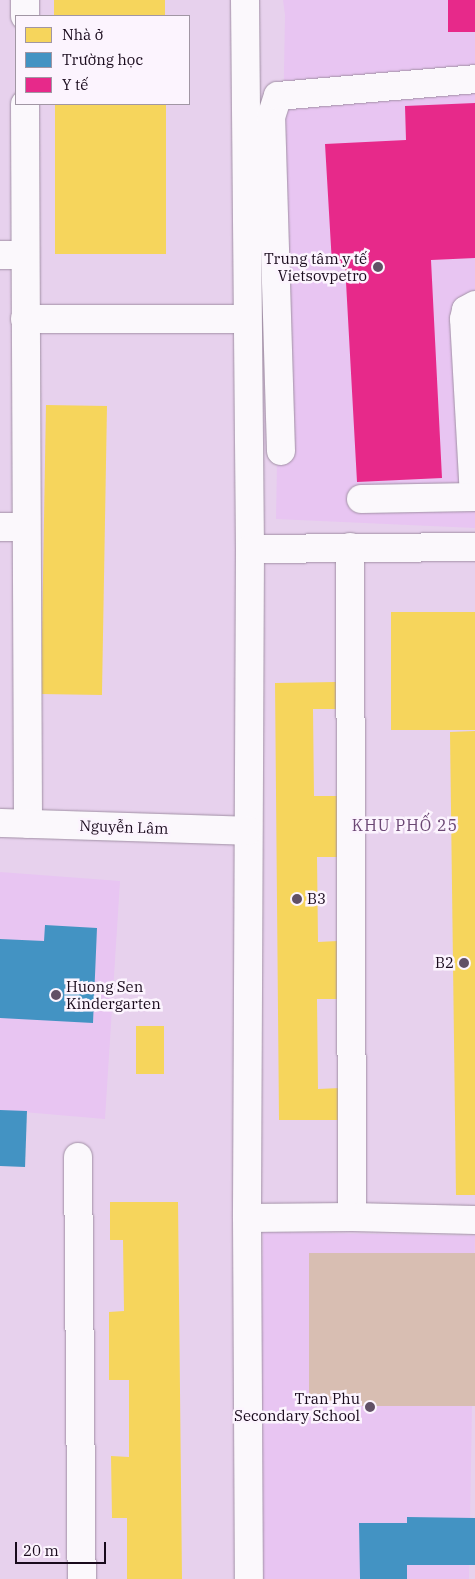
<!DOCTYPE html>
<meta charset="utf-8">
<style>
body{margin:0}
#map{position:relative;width:475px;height:1579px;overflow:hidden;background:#e7d1ed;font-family:"IBM Plex Serif",serif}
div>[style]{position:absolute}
.built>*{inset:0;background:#e8c5f2;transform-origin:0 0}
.green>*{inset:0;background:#d8beb2;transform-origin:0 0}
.homes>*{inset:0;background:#f6d55c;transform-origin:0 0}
.schools>*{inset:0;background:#4393c3;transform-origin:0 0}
.health>*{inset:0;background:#e7298a;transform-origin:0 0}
.roads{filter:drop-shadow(0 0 1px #a190a5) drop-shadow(0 0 1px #a190a5)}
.minor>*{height:28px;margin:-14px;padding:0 14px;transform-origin:14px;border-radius:14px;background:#fbf8fc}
.dots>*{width:14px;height:14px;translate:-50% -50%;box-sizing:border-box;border:2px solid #fcf4fe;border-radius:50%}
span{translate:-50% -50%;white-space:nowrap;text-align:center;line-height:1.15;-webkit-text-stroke:5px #fcf4fe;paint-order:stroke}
.poi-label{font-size:15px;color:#190a1c}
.right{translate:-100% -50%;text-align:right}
.left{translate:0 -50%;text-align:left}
.street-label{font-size:15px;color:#190a1c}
.neighbourhood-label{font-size:16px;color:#6b4774;letter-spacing:1px}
.legend{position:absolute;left:15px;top:15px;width:175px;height:90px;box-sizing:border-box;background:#fcf4fe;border:1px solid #a196a4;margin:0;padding:6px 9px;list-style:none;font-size:15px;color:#190a1c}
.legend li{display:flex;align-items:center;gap:10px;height:25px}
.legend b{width:25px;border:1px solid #a196a4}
.scale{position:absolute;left:15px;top:1542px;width:91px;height:22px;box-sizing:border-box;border:2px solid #190a1c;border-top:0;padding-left:6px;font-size:15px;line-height:18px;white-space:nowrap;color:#190a1c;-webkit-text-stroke:4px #fcf4fe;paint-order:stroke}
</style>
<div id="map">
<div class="built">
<i style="clip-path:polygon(283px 0,475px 0,475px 528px,276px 519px,285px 15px)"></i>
<i style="clip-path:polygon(0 872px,120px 881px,105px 1119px,0 1110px)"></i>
<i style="left:263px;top:1232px;width:212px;height:347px;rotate:1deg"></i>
</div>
<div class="green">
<i style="left:309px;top:1253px;width:166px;height:153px"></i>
</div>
<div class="homes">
<i style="left:54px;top:0;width:111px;height:16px"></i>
<i style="left:55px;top:104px;width:111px;height:150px"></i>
<i style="left:46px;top:405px;width:61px;height:289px;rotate:1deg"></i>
<i style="left:391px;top:612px;width:84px;height:118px"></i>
<i style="clip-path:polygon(336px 682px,336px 709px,313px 709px,314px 796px,339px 796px,340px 857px,317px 857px,318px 942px,338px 941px,339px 999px,317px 999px,318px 1089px,340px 1088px,341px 1120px,279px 1120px,275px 683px)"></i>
<i style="clip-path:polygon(475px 731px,475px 1195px,456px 1195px,450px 732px)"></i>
<i style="left:136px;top:1026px;width:28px;height:48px"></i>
<i style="clip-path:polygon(110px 1202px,178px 1202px,182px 1579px,127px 1579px,127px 1518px,112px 1518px,111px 1456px,129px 1457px,129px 1380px,109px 1380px,109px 1312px,124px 1311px,123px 1240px,110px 1240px)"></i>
</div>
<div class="schools">
<i style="clip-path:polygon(45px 925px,97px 928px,93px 1023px,0 1018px,0 939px,44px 941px)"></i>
<i style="left:0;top:1110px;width:27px;height:56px;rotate:2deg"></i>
<i style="clip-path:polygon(407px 1517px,475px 1518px,475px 1565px,407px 1565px,407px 1579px,360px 1579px,359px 1523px,407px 1523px)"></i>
</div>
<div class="health">
<i style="left:448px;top:0;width:27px;height:32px"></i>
<i style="clip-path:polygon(475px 103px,475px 258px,431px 260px,442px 478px,357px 482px,345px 264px,332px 264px,325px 144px,406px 140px,405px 106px)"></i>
</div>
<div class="roads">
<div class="minor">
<i style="left:245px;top:0;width:549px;rotate:89.48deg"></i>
<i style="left:250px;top:549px;width:669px;rotate:90.26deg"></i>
<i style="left:247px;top:1218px;width:361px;rotate:89.7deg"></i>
<i style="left:25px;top:16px;width:16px;rotate:-90deg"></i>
<i style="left:25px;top:104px;width:720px;rotate:89.76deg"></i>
<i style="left:0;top:255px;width:24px"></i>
<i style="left:25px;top:319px;width:221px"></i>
<i style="left:281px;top:451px;width:334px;rotate:-91.7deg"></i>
<i style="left:271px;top:117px;width:22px;rotate:-72deg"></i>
<i style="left:278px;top:96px;width:198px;rotate:-4.9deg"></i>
<i style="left:474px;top:497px;width:178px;rotate:-93.2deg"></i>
<i style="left:464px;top:319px;width:9px;rotate:-77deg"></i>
<i style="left:466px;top:310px;width:10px;rotate:-29deg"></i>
<i style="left:361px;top:499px;width:114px;rotate:-1deg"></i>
<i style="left:0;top:527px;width:26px"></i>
<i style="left:350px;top:547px;width:670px;rotate:89.83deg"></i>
<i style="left:250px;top:549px;width:225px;rotate:-0.5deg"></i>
<i style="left:0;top:823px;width:248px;rotate:1.8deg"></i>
<i style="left:78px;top:1157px;width:422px;rotate:89.5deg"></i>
<i style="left:247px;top:1218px;width:105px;rotate:-0.5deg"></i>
<i style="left:352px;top:1217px;width:123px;rotate:1.4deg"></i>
</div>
</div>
<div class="dots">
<i style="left:378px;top:267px;background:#615065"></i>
<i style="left:297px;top:899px;background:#615065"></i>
<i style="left:464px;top:963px;background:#615065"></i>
<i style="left:56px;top:995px;background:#615065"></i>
<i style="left:370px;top:1407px;background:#615065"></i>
</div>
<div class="poi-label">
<span class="right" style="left:367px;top:267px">Trung tâm y tế<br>Vietsovpetro</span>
<span class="left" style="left:307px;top:899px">B3</span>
<span class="right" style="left:454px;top:963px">B2</span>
<span class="left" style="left:66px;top:995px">Huong Sen<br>Kindergarten</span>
<span class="right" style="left:360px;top:1407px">Tran Phu<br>Secondary School</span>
</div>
<div class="street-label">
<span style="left:124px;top:827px;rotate:2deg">Nguyễn Lâm</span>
</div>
<div class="neighbourhood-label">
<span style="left:405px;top:825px">KHU PHỐ 25</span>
</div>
<ul class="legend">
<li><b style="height:14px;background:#f6d55c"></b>Nhà ở</li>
<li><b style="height:14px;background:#4393c3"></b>Trường học</li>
<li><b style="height:14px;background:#e7298a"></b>Y tế</li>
</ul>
<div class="scale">20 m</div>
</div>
